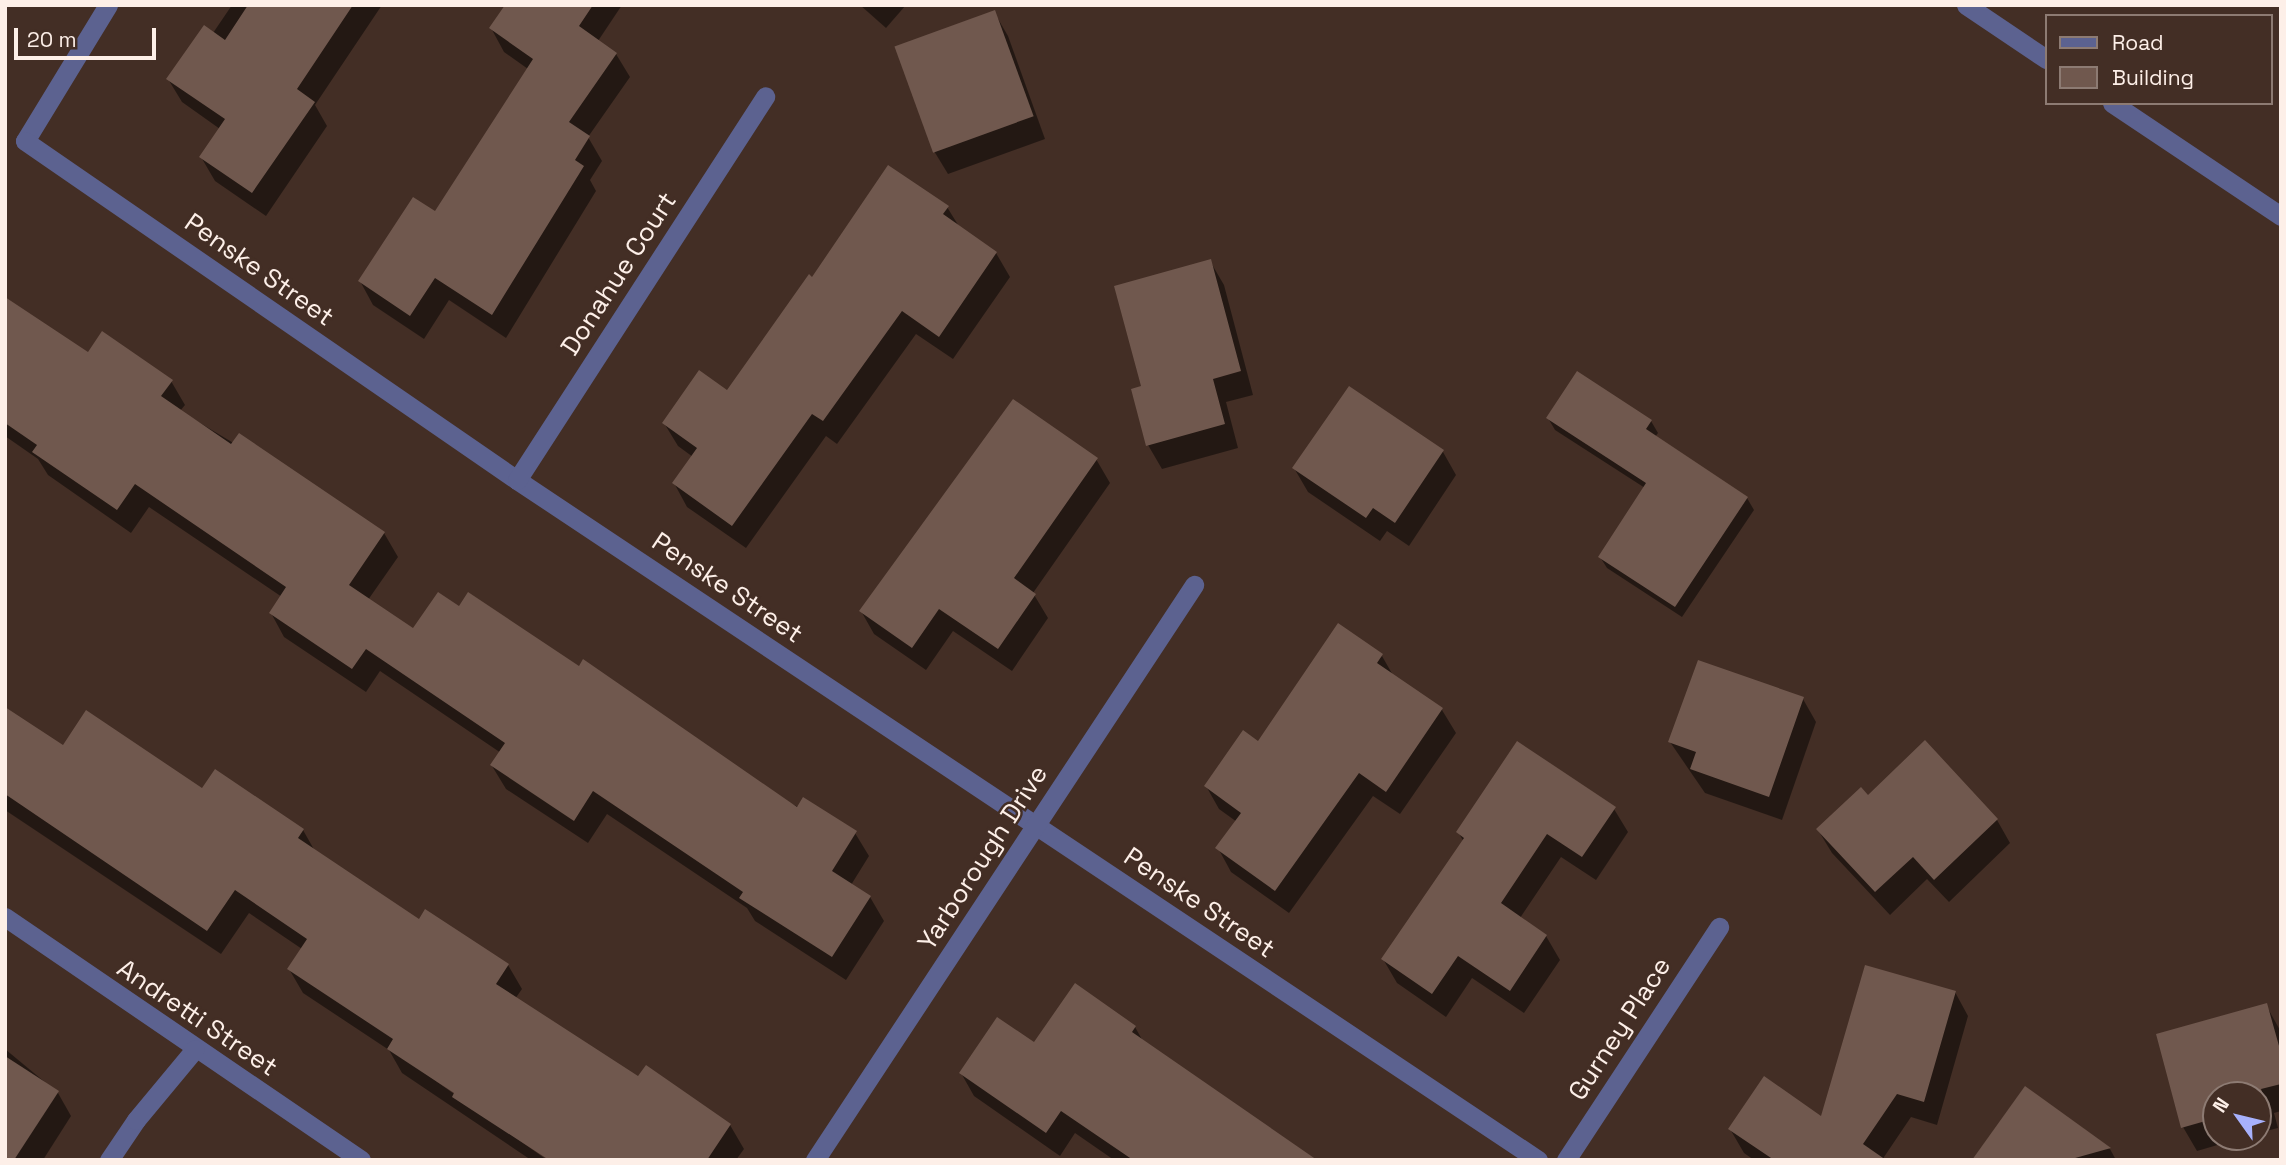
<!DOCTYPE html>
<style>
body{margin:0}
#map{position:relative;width:2286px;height:1165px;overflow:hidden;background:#432e25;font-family:"Space Grotesk",sans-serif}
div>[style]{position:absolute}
.shadow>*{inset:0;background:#0007}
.building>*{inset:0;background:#70584e;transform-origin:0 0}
.minor>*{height:19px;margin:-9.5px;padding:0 9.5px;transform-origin:9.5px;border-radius:9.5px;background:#5c6290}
span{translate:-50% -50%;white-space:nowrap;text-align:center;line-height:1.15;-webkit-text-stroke:5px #432e25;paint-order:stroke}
.street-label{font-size:26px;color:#fdefe8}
.frame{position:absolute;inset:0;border:7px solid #fdefe8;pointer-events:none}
.legend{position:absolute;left:2045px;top:14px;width:228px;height:91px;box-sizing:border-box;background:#432e25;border:2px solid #8d7b73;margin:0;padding:9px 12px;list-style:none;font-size:21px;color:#fdefe8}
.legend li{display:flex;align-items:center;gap:14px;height:35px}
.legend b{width:35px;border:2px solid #8d7b73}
.north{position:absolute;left:2202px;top:1081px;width:70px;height:70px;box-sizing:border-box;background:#432e25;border:2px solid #8d7b73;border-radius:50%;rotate:304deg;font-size:19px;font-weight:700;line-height:28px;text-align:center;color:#fdefe8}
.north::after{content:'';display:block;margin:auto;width:24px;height:32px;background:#a7b1fc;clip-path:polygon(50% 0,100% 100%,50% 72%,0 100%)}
.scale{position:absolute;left:14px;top:28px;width:142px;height:32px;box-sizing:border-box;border:4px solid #fdefe8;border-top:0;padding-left:9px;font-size:21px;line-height:24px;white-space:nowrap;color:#fdefe8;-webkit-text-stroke:5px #432e25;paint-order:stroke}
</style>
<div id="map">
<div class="shadow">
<i style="clip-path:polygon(232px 5px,382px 5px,315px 105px,327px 126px,266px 216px,215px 181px,201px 157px,220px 129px,182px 102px,168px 79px,213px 33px)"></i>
<i style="clip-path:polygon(507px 5px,622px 5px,598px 41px,616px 54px,630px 77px,588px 137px,602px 161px,590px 180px,596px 191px,506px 338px,449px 300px,424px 339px,373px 305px,360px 281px,435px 214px,528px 69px,504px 52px,491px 28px)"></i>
<i style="clip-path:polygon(860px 5px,906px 5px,886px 28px)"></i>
<i style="clip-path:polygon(994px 12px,1008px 36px,1045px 139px,948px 174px,934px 151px)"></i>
<i style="clip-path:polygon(947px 207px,960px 228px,996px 253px,1010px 277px,953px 359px,916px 334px,837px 444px,826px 436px,746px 548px,687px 507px,674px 483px,693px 457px,678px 446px,664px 423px,727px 392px,813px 279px)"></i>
<i style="clip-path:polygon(1210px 261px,1224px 285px,1253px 395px,1226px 402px,1238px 448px,1162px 469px,1148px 445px,1143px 388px)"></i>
<i style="clip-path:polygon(5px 299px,88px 355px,171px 381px,185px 405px,180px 411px,384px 533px,398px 557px,368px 600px,413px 630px,855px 833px,869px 856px,851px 885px,870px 897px,884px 921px,846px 980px,755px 921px,747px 908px,607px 814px,588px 843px,506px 789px,492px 766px,501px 753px,380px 671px,366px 692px,284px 637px,271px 613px,282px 597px,149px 507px,131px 533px,48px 475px,38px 459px,5px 436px)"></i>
<i style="clip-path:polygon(1548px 418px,1651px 421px,1658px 433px,1655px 437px,1747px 498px,1754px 510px,1682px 617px,1607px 568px,1600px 557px,1645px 488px,1555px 430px)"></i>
<i style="clip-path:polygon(1443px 452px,1456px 475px,1409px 546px,1387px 531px,1380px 541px,1308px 492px,1294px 468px)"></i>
<i style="clip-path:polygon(1096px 459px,1110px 483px,1033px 593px,1048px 618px,1012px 671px,953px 631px,926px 670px,874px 634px,861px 611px)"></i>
<i style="clip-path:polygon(1382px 656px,1394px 677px,1442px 710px,1456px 733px,1400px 814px,1373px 796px,1289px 913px,1231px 872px,1218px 848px,1237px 822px,1219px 809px,1206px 786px)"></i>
<i style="clip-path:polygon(1803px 699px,1816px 722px,1782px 820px,1705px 793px,1670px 742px)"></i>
<i style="clip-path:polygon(5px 709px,63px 747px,202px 791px,303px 830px,316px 853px,419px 921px,508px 965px,522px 989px,515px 999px,639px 1079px,730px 1125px,744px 1149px,736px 1160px,553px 1160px,405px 1059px,547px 1160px,531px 1160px,402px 1073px,389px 1050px,303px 993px,289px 969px,302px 949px,249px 913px,221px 954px,5px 810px)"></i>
<i style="clip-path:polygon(1868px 797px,1997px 820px,2010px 843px,1949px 902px,1927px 879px,1890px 915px,1832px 853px,1818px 830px)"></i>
<i style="clip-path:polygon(1614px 809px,1628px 832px,1596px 880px,1561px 857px,1520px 918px,1546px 936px,1560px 960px,1524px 1013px,1472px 978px,1446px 1017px,1397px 983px,1383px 959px,1464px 842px,1458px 832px)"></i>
<i style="clip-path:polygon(1955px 992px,1968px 1016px,1937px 1125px,1911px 1117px,1882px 1160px,1754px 1160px,1744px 1153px,1730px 1129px,1822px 1118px)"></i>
<i style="clip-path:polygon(2266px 1005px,2281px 1032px,2281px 1111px,2274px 1113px,2278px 1128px,2258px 1133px,2258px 1095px,2216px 1095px,2216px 1137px,2245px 1137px,2197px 1151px,2183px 1127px)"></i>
<i style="clip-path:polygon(1135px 1027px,1144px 1043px,1313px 1160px,1114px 1160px,1075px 1133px,1060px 1156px,974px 1096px,961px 1073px,1035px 1045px)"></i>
<i style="clip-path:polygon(5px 1049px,58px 1093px,71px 1116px,43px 1160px,5px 1158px)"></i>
<i style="clip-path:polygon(2025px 1088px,2110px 1149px,2116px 1160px,1974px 1160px)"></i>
</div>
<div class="building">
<i style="clip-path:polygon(248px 5px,353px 5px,297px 89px,315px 102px,252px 193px,199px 157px,225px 119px,166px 79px,204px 25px,225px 40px)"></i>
<i style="clip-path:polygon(505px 5px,593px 5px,579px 26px,617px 53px,569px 122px,590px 136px,575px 160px,584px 166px,492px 315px,435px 278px,410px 316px,358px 281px,413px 197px,435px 211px,533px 59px,489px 28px)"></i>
<i style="left:995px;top:10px;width:113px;height:107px;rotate:70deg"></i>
<i style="clip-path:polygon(888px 165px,949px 206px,943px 214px,997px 252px,939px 337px,902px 311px,823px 421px,812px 414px,732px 526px,672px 483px,697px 448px,662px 423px,699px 370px,727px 390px,809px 274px,812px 277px)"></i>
<i style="clip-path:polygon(1211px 259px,1241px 371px,1213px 379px,1225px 424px,1146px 446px,1131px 389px,1141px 386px,1114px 286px)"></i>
<i style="clip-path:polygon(5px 297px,88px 352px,102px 331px,173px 380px,161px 396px,231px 444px,239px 433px,385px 532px,349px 585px,413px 628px,438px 592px,459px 606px,468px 592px,579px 666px,583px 659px,797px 807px,803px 797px,857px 831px,832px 871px,871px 896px,832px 957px,739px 898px,743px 892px,593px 791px,574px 821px,490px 765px,505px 743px,366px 649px,352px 669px,269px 613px,286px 587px,135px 484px,117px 510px,32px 452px,37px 445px,5px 423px)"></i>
<i style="clip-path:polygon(1577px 371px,1652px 420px,1646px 429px,1748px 497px,1675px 607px,1598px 557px,1646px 483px,1546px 418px)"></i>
<i style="clip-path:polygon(1349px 386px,1444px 450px,1395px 523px,1373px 508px,1366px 518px,1292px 468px)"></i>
<i style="clip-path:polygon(1013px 399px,1098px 458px,1014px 578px,1036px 594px,998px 649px,939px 609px,912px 648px,859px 611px)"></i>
<i style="clip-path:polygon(1338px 623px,1383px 654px,1377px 663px,1443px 708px,1386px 792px,1359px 773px,1275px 891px,1215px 848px,1241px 813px,1204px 786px,1243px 730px,1258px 741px)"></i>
<i style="clip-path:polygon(1698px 660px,1804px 697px,1769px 797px,1690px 769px,1696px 752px,1668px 742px)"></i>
<i style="clip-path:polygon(5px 707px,63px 745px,86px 710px,202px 788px,215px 769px,304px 829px,298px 838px,419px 919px,425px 909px,509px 964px,496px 984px,638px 1076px,646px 1065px,731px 1124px,707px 1160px,549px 1160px,452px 1097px,454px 1093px,387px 1049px,393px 1039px,287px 969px,307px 939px,235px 890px,207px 931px,5px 794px)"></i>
<i style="clip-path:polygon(1925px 740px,1998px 819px,1934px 880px,1913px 857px,1875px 892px,1816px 829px,1861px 787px,1868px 795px)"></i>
<i style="clip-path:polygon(1517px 741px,1616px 807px,1582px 857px,1547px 834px,1501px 903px,1547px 935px,1510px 991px,1458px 956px,1432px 994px,1381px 959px,1464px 838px,1456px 832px)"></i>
<i style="clip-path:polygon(1865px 965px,1956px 991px,1924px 1102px,1897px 1094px,1863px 1144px,1886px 1160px,1774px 1160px,1728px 1129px,1764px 1076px,1821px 1116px)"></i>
<i style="clip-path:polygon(1075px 983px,1136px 1026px,1132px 1032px,1317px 1160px,1133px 1160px,1061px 1111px,1046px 1133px,959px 1073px,997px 1017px,1034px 1042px)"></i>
<i style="clip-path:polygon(2267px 1003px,2281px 1053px,2281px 1084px,2261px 1089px,2266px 1104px,2258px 1106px,2258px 1095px,2216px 1095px,2216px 1118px,2181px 1128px,2156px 1034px)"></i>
<i style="clip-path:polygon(5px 1056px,59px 1091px,14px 1160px,5px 1160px)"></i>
<i style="clip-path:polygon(2025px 1086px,2111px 1148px,2068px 1160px,1972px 1160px)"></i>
</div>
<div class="minor">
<i style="left:108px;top:5px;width:159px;rotate:121.4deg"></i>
<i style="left:25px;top:141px;width:597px;rotate:34.57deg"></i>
<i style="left:517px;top:480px;width:1227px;rotate:33.66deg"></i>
<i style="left:1966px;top:5px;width:97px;rotate:34deg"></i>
<i style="left:2112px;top:103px;width:203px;rotate:33.8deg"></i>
<i style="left:517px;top:480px;width:457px;rotate:-57.1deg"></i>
<i style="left:5px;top:917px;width:431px;rotate:34.3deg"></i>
<i style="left:109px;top:1160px;width:48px;rotate:-56deg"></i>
<i style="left:136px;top:1120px;width:92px;rotate:-50.3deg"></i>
<i style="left:815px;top:1160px;width:689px;rotate:-56.61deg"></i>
<i style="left:1566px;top:1160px;width:279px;rotate:-56.7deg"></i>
</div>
<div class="street-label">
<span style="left:259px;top:270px;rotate:35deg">Penske Street</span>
<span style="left:619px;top:274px;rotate:-57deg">Donahue Court</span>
<span style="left:727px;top:588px;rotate:34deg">Penske Street</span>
<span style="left:983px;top:858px;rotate:-57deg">Yarborough Drive</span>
<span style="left:1199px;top:903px;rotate:34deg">Penske Street</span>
<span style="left:197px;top:1018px;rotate:34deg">Andretti Street</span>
<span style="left:1620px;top:1029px;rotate:-57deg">Gurney Place</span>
</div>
<div class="frame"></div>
<ul class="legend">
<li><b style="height:9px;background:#5c6290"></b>Road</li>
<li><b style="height:19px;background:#70584e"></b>Building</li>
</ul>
<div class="north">N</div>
<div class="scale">20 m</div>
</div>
